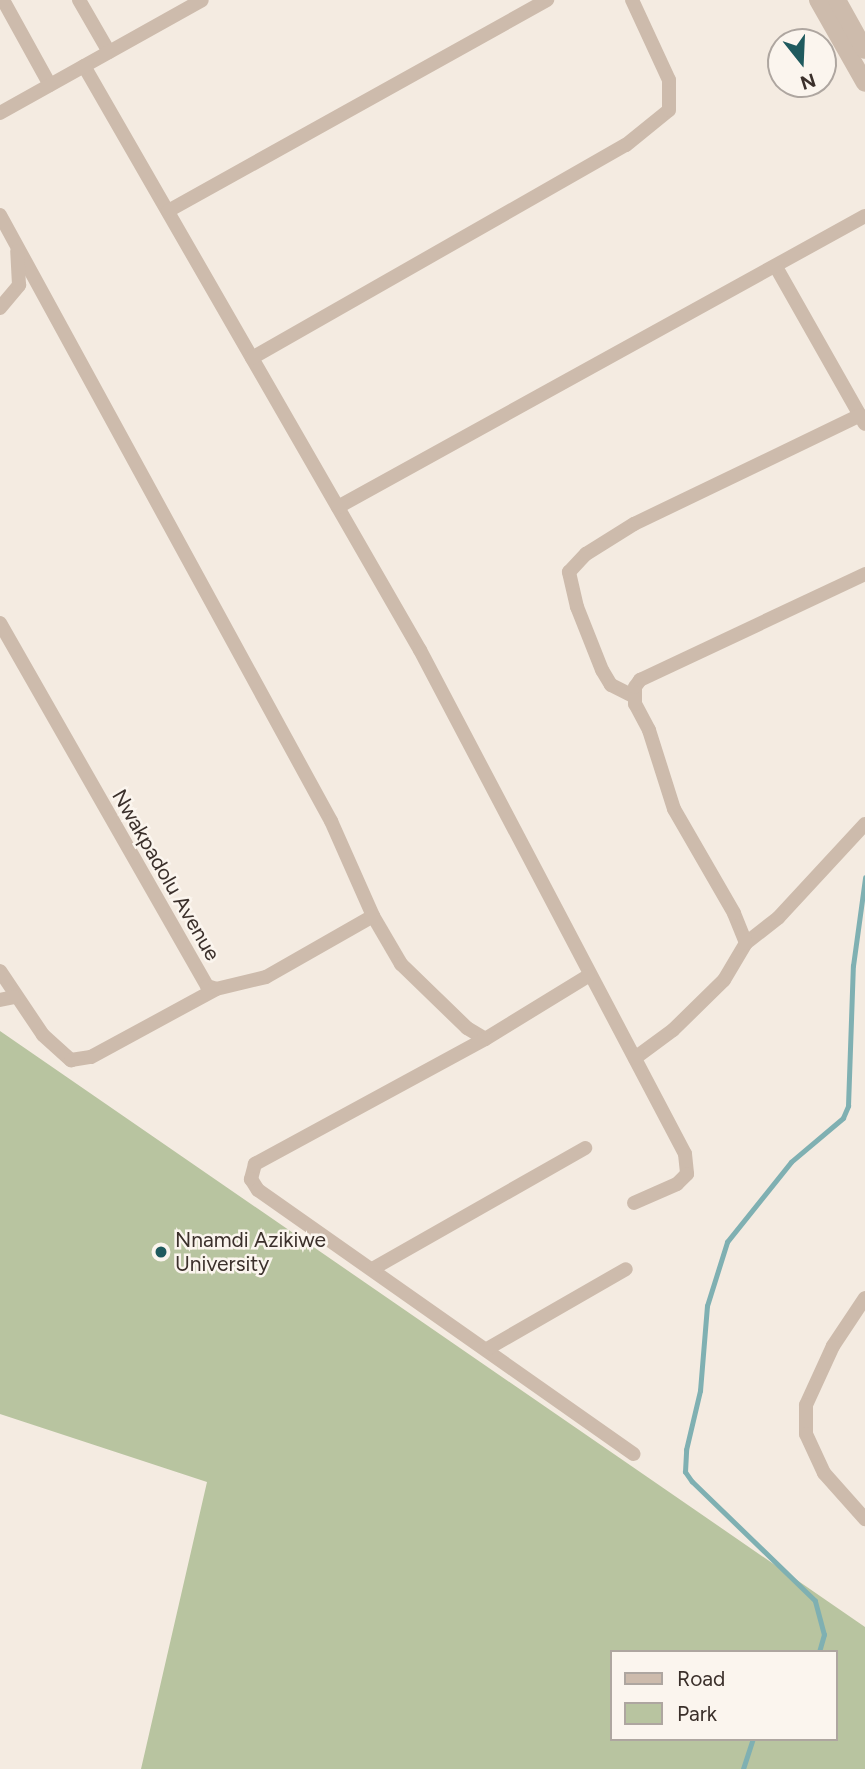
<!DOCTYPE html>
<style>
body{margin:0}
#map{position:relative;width:865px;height:1769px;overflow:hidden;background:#f4ebe1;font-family:Figtree,sans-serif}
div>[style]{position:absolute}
.green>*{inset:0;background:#b8c4a0}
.stream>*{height:4.5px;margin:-2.25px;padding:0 2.25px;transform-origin:2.25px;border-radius:2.25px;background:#7fb0b2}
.minor>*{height:14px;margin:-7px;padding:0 7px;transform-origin:7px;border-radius:7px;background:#cdbbac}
.tertiary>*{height:18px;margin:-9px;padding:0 9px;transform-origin:9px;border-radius:9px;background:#cdbbac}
.dots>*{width:19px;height:19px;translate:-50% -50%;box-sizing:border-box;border:4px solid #fbf5ee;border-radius:50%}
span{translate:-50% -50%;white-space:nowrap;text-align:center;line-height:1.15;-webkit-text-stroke:5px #fbf5ee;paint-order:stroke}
.street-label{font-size:21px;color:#3b302b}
.poi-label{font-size:21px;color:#3b302b}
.left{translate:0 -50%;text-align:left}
.legend{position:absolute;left:610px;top:1650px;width:228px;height:91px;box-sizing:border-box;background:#fbf5ee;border:2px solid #aea6a0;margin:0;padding:9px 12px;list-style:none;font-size:21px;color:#3b302b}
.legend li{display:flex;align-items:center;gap:14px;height:35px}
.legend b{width:35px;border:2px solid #aea6a0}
.north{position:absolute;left:767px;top:28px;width:70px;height:70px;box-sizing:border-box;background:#fbf5ee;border:2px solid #aea6a0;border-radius:50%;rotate:162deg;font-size:19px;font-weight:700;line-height:28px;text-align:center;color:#3b302b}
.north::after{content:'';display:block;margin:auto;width:24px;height:32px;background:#1f5a5e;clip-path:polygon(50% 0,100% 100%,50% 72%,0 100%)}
</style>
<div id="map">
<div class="green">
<i style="clip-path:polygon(evenodd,0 1031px,865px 1627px,865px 1769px,141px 1769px,207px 1482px,0 1414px,0 1031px,611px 1652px,835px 1652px,835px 1739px,611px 1739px,611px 1652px)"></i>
</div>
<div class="stream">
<i style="left:819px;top:1652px;width:18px;rotate:-74deg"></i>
<i style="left:824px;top:1635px;width:35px;rotate:-105deg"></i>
<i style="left:815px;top:1601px;width:171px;rotate:-135.9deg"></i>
<i style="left:692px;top:1482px;width:12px;rotate:-125deg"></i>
<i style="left:685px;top:1472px;width:22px;rotate:-87deg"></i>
<i style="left:686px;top:1450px;width:61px;rotate:-76.7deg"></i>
<i style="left:700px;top:1391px;width:85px;rotate:-85.3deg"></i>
<i style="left:707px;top:1306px;width:67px;rotate:-72.6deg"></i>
<i style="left:727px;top:1242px;width:102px;rotate:-51.3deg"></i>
<i style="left:791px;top:1162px;width:68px;rotate:-40.2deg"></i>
<i style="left:843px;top:1118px;width:13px;rotate:-67deg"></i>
<i style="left:848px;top:1106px;width:140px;rotate:-88deg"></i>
<i style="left:853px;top:966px;width:89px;rotate:-82.2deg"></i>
<i style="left:743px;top:1769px;width:32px;rotate:-72deg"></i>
</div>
<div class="minor">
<i style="left:3px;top:0;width:97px;rotate:61.1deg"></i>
<i style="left:79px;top:0;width:60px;rotate:60deg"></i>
<i style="left:84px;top:66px;width:674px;rotate:60.09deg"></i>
<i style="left:420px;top:650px;width:569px;rotate:62.26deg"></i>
<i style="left:685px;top:1154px;width:20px;rotate:84deg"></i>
<i style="left:687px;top:1174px;width:14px;rotate:135deg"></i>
<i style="left:677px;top:1184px;width:47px;rotate:156.2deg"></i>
<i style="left:0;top:113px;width:231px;rotate:-29.2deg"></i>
<i style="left:168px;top:211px;width:434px;rotate:-29.1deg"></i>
<i style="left:0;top:215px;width:691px;rotate:61.36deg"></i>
<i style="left:331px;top:821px;width:104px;rotate:66.1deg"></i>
<i style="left:373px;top:916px;width:56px;rotate:59.7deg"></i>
<i style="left:401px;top:964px;width:92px;rotate:44.1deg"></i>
<i style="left:467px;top:1028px;width:21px;rotate:31deg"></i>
<i style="left:776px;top:267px;width:180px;rotate:60.5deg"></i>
<i style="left:0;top:308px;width:30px;rotate:-50deg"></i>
<i style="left:19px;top:285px;width:34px;rotate:-93deg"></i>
<i style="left:252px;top:358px;width:430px;rotate:-29.7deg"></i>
<i style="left:626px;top:145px;width:55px;rotate:-39.1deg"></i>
<i style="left:669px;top:110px;width:30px;rotate:-90deg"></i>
<i style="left:669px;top:80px;width:88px;rotate:-114.8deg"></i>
<i style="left:338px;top:507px;width:602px;rotate:-28.91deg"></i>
<i style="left:0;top:623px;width:418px;rotate:60.3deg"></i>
<i style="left:207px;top:986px;width:9px;rotate:18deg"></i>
<i style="left:216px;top:989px;width:51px;rotate:-13.5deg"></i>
<i style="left:266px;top:977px;width:123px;rotate:-29.7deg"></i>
<i style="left:633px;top:696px;width:25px;rotate:-153deg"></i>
<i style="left:611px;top:685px;width:17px;rotate:-121deg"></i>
<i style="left:602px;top:670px;width:68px;rotate:-111.6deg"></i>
<i style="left:577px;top:607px;width:36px;rotate:-103deg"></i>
<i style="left:569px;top:572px;width:25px;rotate:-47deg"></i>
<i style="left:586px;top:554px;width:57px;rotate:-32deg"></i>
<i style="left:634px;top:524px;width:251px;rotate:-25.7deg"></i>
<i style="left:746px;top:943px;width:41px;rotate:-38deg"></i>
<i style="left:778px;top:918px;width:128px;rotate:-47.2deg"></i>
<i style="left:0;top:971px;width:77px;rotate:56.1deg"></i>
<i style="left:43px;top:1035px;width:38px;rotate:42deg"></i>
<i style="left:71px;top:1060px;width:20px;rotate:-9deg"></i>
<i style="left:91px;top:1057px;width:142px;rotate:-28.5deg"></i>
<i style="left:588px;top:976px;width:121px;rotate:148.5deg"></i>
<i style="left:485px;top:1039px;width:262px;rotate:151.5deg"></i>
<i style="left:255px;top:1164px;width:16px;rotate:105deg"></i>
<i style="left:251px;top:1179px;width:13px;rotate:58deg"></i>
<i style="left:258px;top:1190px;width:459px;rotate:35.1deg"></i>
<i style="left:0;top:1000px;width:14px;rotate:-12deg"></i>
<i style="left:635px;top:1058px;width:47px;rotate:-36.4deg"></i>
<i style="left:673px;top:1030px;width:71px;rotate:-44.4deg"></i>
<i style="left:724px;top:980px;width:43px;rotate:-59.3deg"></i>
<i style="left:746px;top:943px;width:32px;rotate:-112deg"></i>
<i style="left:734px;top:913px;width:120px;rotate:-120deg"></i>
<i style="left:674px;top:809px;width:83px;rotate:-107.6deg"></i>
<i style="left:649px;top:730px;width:30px;rotate:-118deg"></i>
<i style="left:635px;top:704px;width:17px;rotate:-90deg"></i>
<i style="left:635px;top:687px;width:9px;rotate:-54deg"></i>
<i style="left:640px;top:680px;width:249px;rotate:-25.2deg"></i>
<i style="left:374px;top:1268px;width:243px;rotate:-29.6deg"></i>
<i style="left:865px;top:1298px;width:58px;rotate:123.7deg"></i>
<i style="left:833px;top:1346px;width:65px;rotate:114.6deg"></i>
<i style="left:806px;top:1405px;width:29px;rotate:90deg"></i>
<i style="left:806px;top:1434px;width:43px;rotate:65.2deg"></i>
<i style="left:824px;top:1473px;width:62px;rotate:48.3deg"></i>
<i style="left:487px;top:1349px;width:160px;rotate:-29.9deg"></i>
</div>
<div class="tertiary">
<i style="left:818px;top:0;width:95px;rotate:60.5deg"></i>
<i style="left:837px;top:0;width:57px;rotate:60.8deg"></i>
</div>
<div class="dots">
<i style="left:161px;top:1252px;background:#1f5a5e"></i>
</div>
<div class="street-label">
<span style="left:166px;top:875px;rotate:60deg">Nwakpadolu Avenue</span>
</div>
<div class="poi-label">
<span class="left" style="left:175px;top:1252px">Nnamdi Azikiwe<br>University</span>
</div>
<ul class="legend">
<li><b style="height:9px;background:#cdbbac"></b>Road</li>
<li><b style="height:19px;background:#b8c4a0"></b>Park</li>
</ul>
<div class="north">N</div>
</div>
